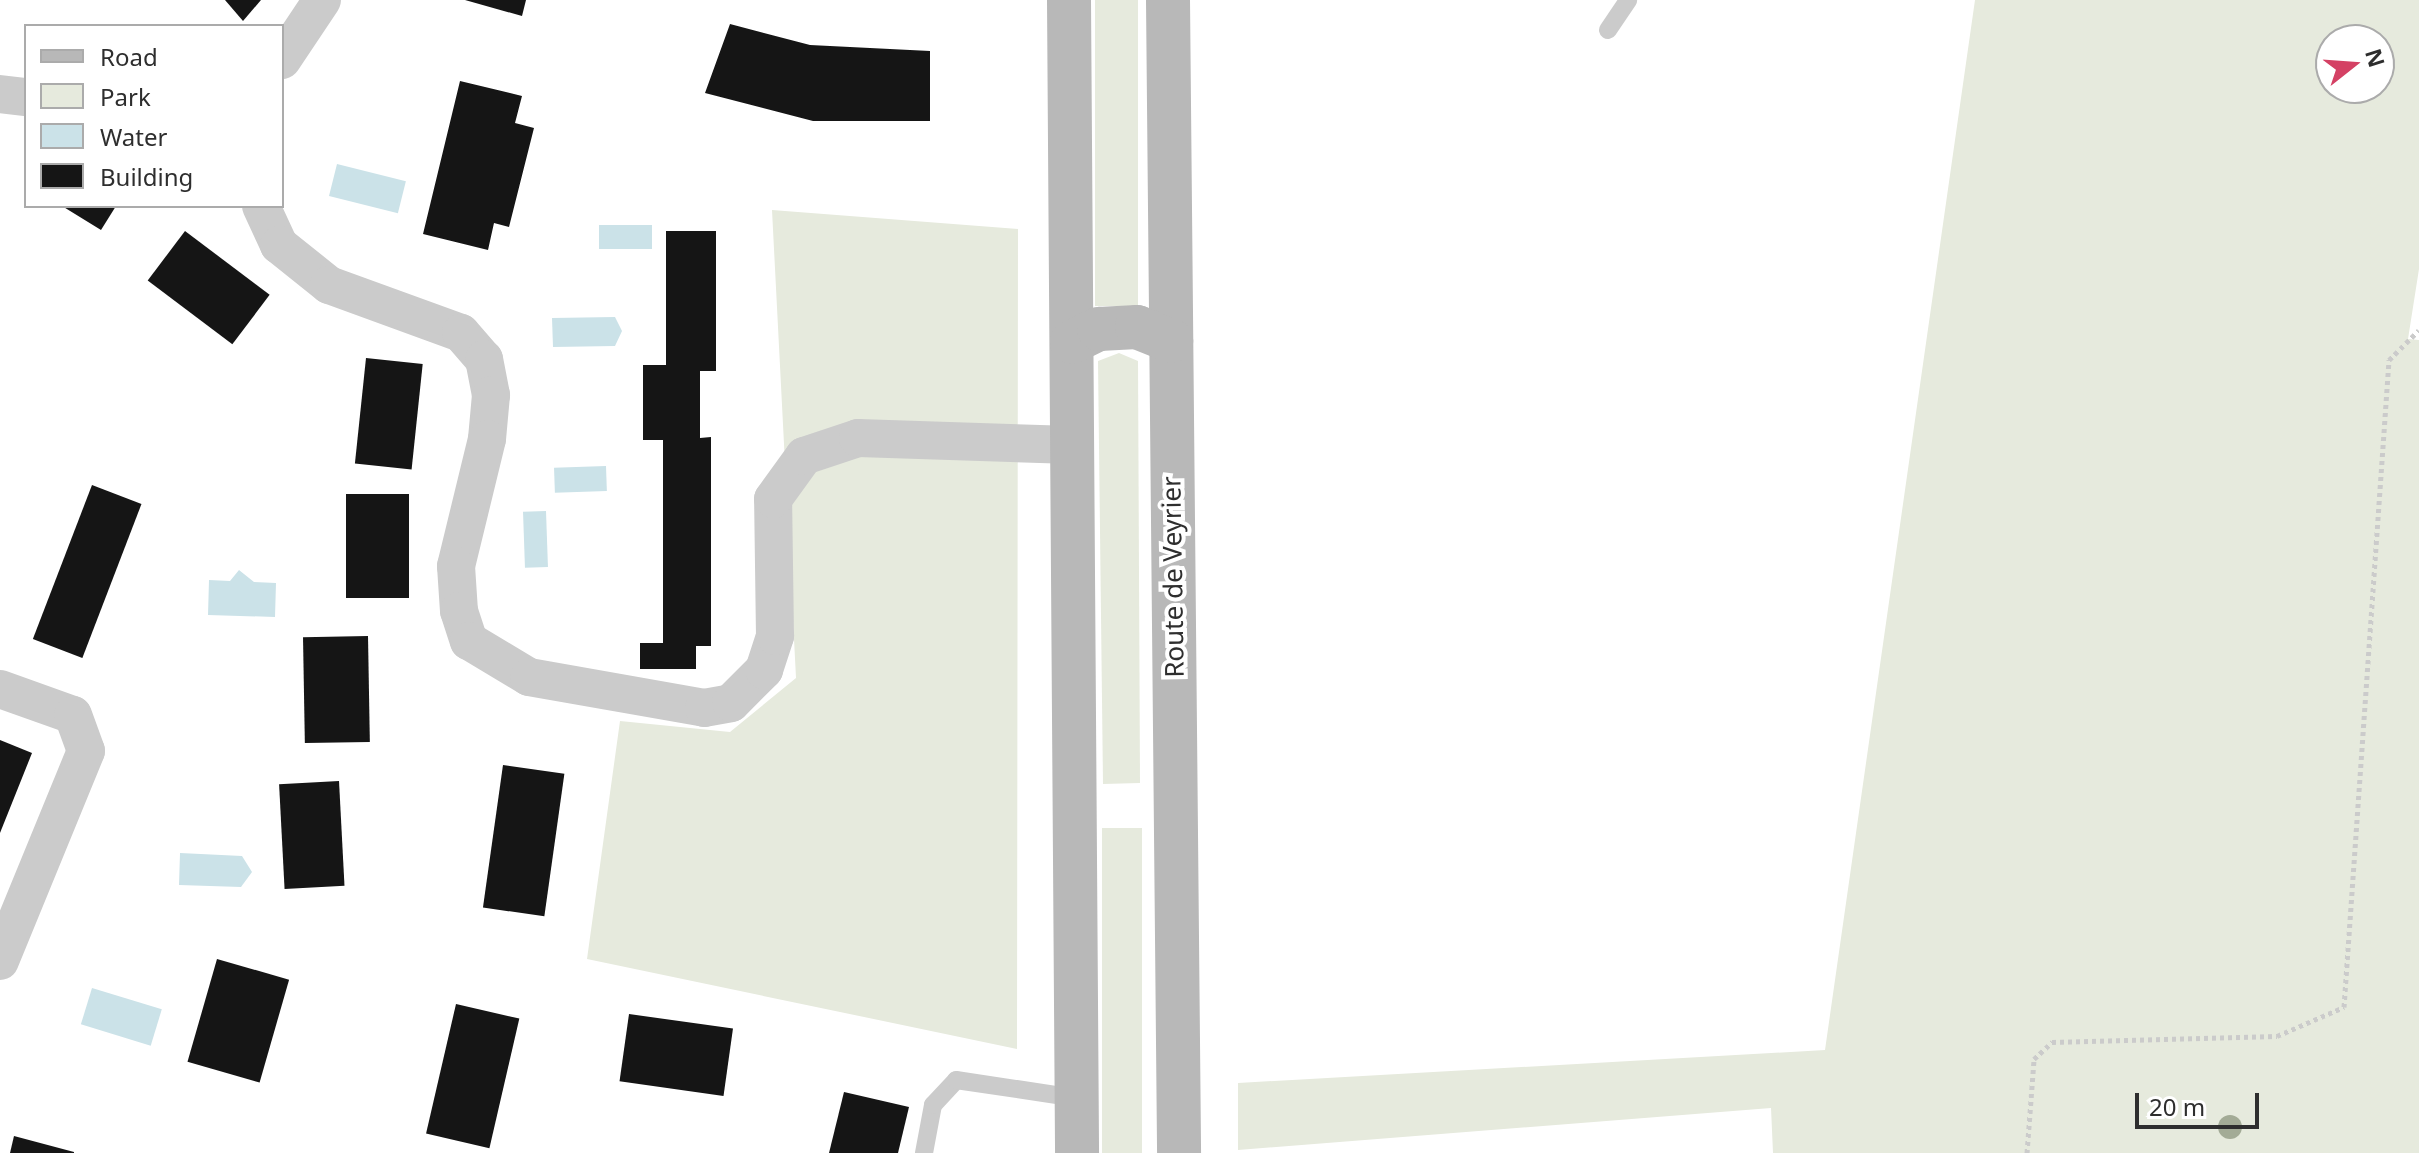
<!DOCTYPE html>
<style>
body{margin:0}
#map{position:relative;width:2419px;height:1153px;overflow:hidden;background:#fff;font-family:"Noto Sans",sans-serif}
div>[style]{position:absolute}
.green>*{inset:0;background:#e6eadd;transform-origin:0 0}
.water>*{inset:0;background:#cbe2e8;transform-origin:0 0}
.building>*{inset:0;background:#151515;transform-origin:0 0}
.path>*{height:5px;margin-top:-2.5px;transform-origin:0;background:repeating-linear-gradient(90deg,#cbcbcb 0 4px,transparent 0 8px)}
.lane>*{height:18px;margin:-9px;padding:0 9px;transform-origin:9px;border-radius:9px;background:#cbcbcb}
.street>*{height:38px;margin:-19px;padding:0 19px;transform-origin:19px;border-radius:19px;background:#cbcbcb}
.secondary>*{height:44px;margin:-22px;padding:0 22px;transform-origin:22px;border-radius:22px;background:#b8b8b8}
.trees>*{width:24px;height:24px;margin:-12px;border-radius:50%;background:#a3ab96}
span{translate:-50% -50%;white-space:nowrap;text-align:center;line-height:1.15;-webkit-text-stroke:8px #fff;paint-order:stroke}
.street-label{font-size:26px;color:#2e2e2e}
.legend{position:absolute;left:24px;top:24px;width:260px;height:184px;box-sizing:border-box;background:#fff;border:2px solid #ababab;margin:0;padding:10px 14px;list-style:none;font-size:24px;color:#2e2e2e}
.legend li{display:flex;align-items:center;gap:16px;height:40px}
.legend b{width:40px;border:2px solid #ababab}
.north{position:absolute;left:2315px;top:24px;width:80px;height:80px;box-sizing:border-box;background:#fff;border:2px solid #ababab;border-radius:50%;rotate:73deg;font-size:22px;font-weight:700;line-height:32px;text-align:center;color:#2e2e2e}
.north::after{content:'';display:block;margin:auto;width:28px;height:36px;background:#d44164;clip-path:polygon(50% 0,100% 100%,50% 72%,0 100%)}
.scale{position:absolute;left:2135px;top:1093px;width:124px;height:36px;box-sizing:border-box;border:4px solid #2e2e2e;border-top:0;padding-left:10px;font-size:24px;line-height:28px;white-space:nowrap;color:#2e2e2e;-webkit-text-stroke:6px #fff;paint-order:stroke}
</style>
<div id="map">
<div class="green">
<i style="left:1095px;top:0;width:43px;height:306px"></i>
<i style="clip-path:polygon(evenodd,1975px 0,2419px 0,2419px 269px,2408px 339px,2419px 340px,2419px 1153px,1773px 1153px,1771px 1108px,1238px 1150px,1238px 1083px,1825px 1050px,1975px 0,2331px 40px,2379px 40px,2379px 88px,2331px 88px,2331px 40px)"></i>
<i style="clip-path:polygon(772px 210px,1018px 229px,1017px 1049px,587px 959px,620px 721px,730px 732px,796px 678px)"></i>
<i style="clip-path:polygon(1119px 353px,1138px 361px,1140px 783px,1103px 784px,1098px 361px)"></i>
<i style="left:1142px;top:828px;width:325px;height:40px;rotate:90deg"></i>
</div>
<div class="water">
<i style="left:337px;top:164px;width:71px;height:33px;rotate:14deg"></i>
<i style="left:652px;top:225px;width:24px;height:53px;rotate:90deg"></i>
<i style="clip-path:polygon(615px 317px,622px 331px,615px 346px,553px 347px,552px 318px)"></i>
<i style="left:606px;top:466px;width:25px;height:52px;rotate:88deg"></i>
<i style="left:546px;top:511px;width:56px;height:23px;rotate:88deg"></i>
<i style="clip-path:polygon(239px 570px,254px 582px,276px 583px,275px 617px,208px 615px,209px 580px,230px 581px)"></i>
<i style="clip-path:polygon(180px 853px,242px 856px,252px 872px,241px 887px,179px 885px)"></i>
<i style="left:92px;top:988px;width:73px;height:38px;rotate:17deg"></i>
</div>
<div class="building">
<i style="clip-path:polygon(225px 0,261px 0,243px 21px)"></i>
<i style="clip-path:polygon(465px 0,526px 0,522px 16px)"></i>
<i style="clip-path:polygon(730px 24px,810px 45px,930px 51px,930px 121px,813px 121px,705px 93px)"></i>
<i style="clip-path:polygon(460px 81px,522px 96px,515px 123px,534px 128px,509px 227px,494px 223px,488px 250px,423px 234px)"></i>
<i style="clip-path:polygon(62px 206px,116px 206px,101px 230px)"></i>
<i style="left:185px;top:231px;width:106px;height:62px;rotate:37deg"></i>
<i style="clip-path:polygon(666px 231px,716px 231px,716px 371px,700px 371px,700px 438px,711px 437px,711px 646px,696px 646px,696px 669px,640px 669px,640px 643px,663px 643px,663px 440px,643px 440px,643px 365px,666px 365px)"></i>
<i style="left:366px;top:358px;width:57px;height:106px;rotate:6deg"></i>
<i style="left:92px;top:485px;width:53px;height:165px;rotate:21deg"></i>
<i style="left:346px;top:494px;width:63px;height:104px"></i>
<i style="left:368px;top:636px;width:106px;height:65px;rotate:89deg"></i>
<i style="clip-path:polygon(0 740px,32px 753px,0 833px)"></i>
<i style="left:503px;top:765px;width:62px;height:144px;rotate:8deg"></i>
<i style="left:339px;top:781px;width:105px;height:60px;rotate:87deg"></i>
<i style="left:217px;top:959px;width:75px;height:107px;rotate:16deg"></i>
<i style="left:456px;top:1004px;width:65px;height:133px;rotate:13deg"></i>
<i style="left:629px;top:1014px;width:105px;height:68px;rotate:8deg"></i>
<i style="clip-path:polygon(844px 1092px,909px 1107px,898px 1153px,829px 1153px)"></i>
<i style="clip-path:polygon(14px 1136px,74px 1152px,74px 1153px,10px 1153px)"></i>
</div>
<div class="path">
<i style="left:2027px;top:1153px;width:94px;rotate:-85.7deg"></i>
<i style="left:2034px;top:1059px;width:25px;rotate:-43deg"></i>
<i style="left:2052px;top:1042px;width:225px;rotate:-1.5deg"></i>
<i style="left:2277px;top:1036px;width:73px;rotate:-23.4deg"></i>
<i style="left:2344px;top:1007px;width:649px;rotate:-86.02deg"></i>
<i style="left:2389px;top:360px;width:42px;rotate:-45deg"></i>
</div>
<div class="lane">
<i style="left:1608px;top:30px;width:36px;rotate:-56deg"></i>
<i style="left:924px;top:1153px;width:49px;rotate:-79.4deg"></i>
<i style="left:933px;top:1105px;width:34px;rotate:-47deg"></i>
<i style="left:956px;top:1080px;width:122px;rotate:8.5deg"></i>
</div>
<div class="street">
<i style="left:282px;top:60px;width:72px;rotate:-56.3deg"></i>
<i style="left:0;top:94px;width:26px;rotate:7deg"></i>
<i style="left:261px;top:206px;width:43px;rotate:65.2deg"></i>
<i style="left:279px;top:245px;width:64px;rotate:38.7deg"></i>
<i style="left:329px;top:285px;width:140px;rotate:20deg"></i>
<i style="left:461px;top:333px;width:35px;rotate:49deg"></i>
<i style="left:484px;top:359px;width:37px;rotate:79deg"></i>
<i style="left:491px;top:395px;width:44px;rotate:95.2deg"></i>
<i style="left:487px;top:439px;width:131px;rotate:103.7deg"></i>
<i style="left:456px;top:566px;width:45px;rotate:86.2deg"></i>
<i style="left:459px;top:611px;width:32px;rotate:72deg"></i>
<i style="left:469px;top:641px;width:70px;rotate:31deg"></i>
<i style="left:529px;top:677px;width:178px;rotate:10deg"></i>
<i style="left:704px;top:708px;width:27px;rotate:-10deg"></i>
<i style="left:731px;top:703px;width:47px;rotate:-45deg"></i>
<i style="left:764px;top:670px;width:36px;rotate:-72deg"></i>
<i style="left:775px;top:636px;width:137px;rotate:-90.8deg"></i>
<i style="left:773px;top:499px;width:53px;rotate:-54.2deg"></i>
<i style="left:804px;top:456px;width:57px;rotate:-18.4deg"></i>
<i style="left:858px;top:438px;width:214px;rotate:1.9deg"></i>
<i style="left:0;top:689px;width:77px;rotate:19.6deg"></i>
<i style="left:73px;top:715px;width:38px;rotate:70deg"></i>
<i style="left:86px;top:751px;width:227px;rotate:112.3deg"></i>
</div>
<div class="secondary">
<i style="left:1069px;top:0;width:1153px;rotate:89.6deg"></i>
<i style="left:1168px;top:0;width:1153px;rotate:89.45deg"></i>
<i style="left:1072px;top:342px;width:30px;rotate:-26deg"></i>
<i style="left:1099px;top:329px;width:38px;rotate:-3deg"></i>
<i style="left:1137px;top:327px;width:37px;rotate:22deg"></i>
</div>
<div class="trees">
<i style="left:2230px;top:1127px"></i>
</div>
<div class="street-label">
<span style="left:1173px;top:577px;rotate:-91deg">Route de Veyrier</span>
</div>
<ul class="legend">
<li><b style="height:10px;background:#b8b8b8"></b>Road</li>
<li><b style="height:22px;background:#e6eadd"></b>Park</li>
<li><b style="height:22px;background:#cbe2e8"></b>Water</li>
<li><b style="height:22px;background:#151515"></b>Building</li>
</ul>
<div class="north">N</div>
<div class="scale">20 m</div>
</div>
